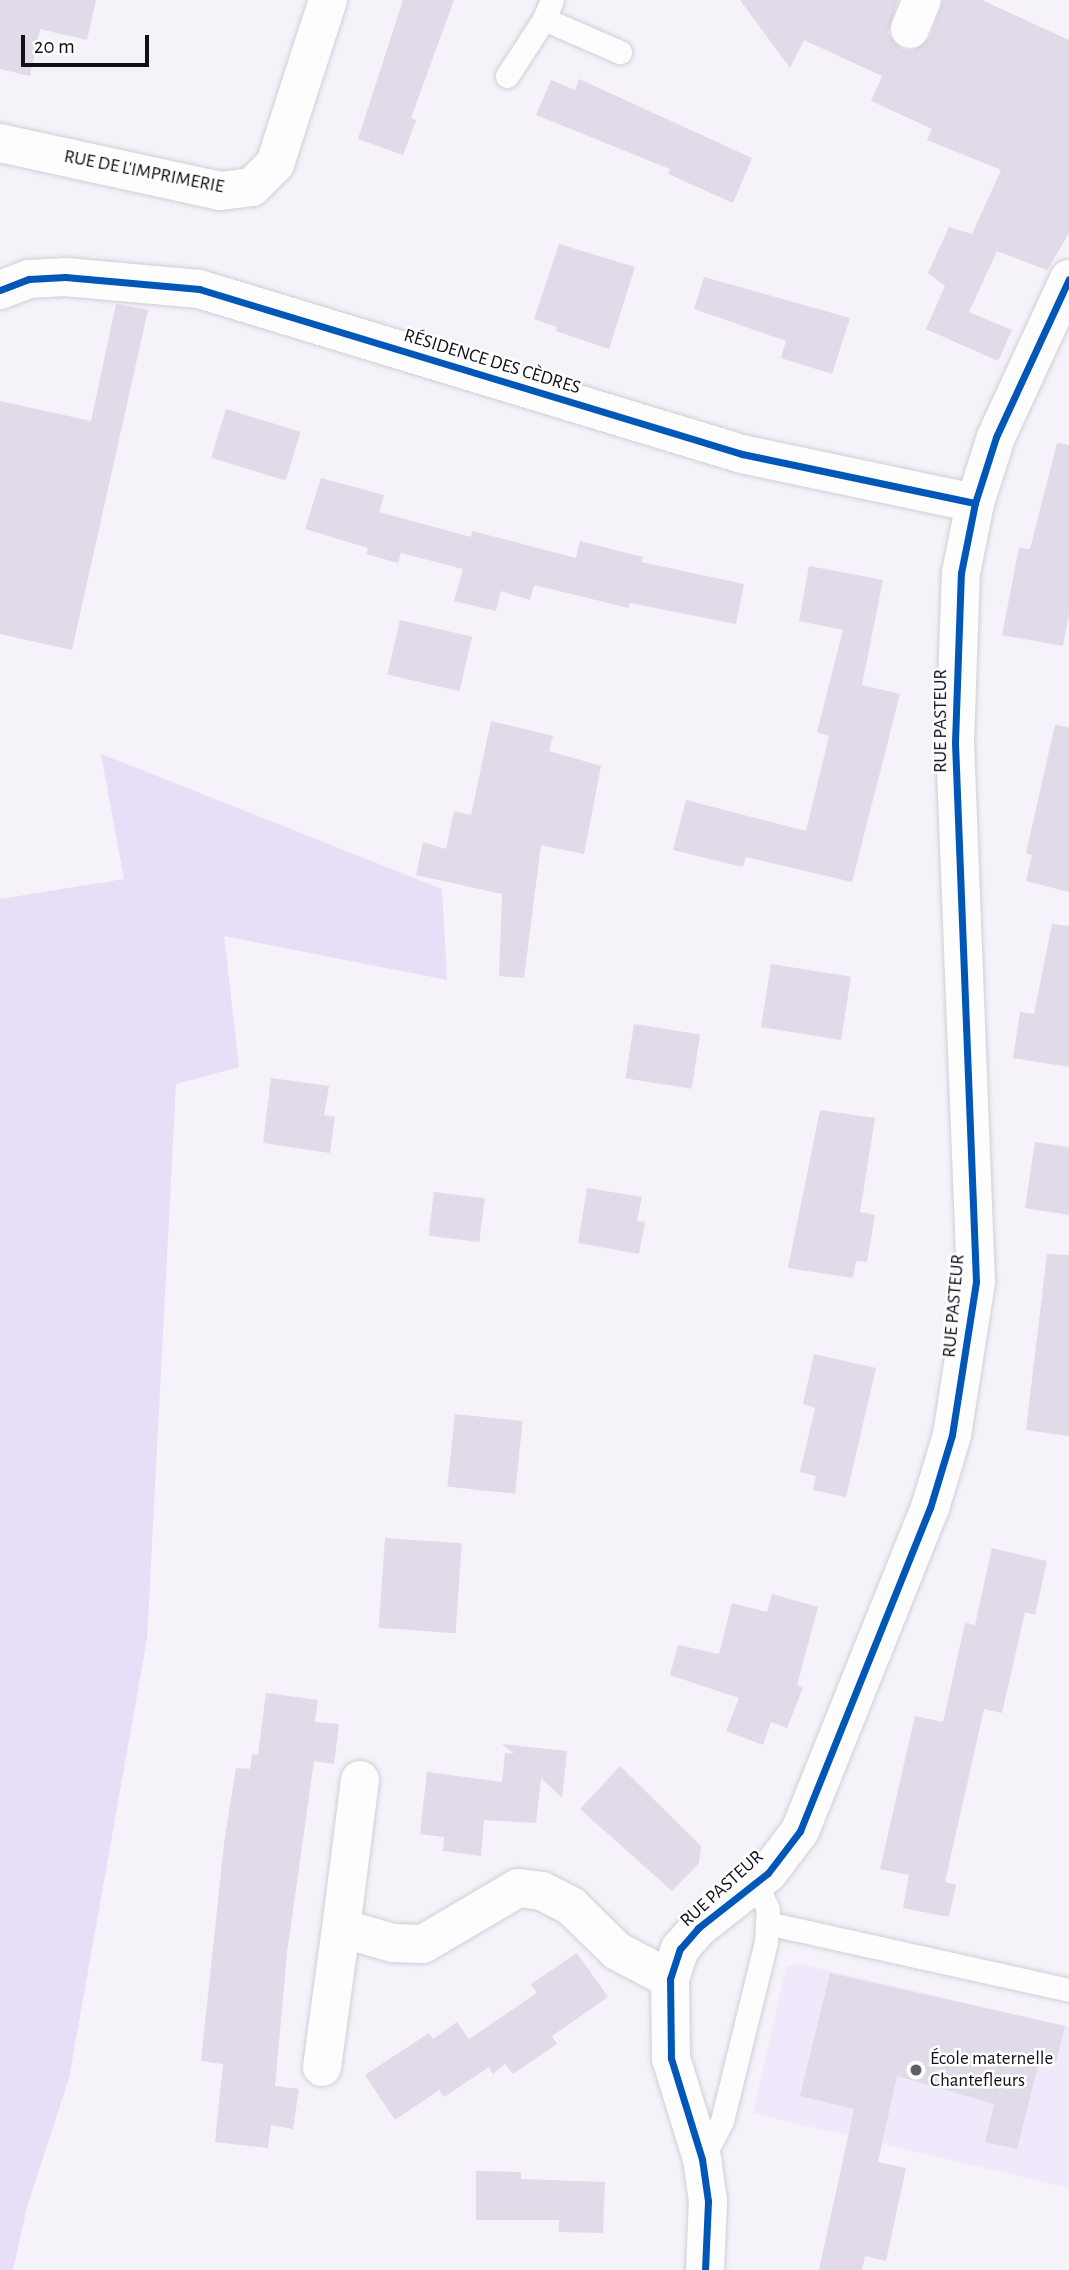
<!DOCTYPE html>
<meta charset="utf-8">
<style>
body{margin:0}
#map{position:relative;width:1069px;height:2270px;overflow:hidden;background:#f5f2fa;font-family:"Alegreya Sans",sans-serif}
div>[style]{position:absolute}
.built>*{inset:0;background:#efe9fb}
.green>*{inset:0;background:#e7def8}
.building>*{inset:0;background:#e0dae9;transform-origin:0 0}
.roads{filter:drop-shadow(0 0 2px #d1ced6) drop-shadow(0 0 2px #d1ced6)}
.lane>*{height:23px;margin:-11.5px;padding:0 11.5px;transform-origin:11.5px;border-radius:11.5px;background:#fefdfe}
.street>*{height:38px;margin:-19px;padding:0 19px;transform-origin:19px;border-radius:19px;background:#fefdfe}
.cycleway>*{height:7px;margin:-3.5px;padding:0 3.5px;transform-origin:3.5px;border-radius:3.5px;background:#0057b8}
.dots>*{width:19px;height:19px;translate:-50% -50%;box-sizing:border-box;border:4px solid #fff;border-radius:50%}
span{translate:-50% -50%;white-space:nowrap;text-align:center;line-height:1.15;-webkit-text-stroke:5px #fff;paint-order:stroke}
.street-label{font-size:19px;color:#121017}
.poi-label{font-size:19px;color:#121017}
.left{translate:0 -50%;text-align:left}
.scale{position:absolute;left:21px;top:35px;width:128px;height:32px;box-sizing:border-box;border:4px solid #121017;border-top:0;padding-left:9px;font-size:21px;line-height:24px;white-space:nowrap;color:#121017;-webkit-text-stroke:5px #fff;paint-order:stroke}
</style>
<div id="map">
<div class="built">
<i style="clip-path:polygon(800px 1964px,1069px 2027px,1069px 2188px,753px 2113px,786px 1967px)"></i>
</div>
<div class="green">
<i style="clip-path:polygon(101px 754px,442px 889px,447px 980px,224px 936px,239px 1067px,176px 1084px,147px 1639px,69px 2078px,27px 2207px,13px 2270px,0 2270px,0 899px,124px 879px)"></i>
</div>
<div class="building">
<i style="clip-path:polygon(0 0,96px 0,87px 40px,40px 29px,30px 76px,0 69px)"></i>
<i style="clip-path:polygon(403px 0,454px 0,411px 118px,416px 120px,403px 155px,358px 139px)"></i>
<i style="clip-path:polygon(740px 0,898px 0,888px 33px,901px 49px,912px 51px,930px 38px,943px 0,982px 0,1069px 40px,1069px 233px,1047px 270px,997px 251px,969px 312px,1012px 330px,998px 361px,926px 329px,945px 286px,928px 273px,949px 227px,972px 234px,1001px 170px,927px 140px,932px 129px,871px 101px,882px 76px,804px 40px,790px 68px)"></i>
<i style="clip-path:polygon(579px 79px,752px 158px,733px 203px,668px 174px,670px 169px,536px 115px,551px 80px,575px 90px)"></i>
<i style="clip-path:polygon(559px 244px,635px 267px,609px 349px,556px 331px,557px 327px,534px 319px)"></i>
<i style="clip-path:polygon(704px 277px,850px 318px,832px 374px,781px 358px,786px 341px,694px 309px)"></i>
<i style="clip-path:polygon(116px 304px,148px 310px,72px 650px,0 634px,0 401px,91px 421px)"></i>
<i style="left:226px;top:409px;width:78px;height:51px;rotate:17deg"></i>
<i style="clip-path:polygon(1057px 443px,1069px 445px,1069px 613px,1063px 646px,1002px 635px,1019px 548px,1030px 549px)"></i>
<i style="clip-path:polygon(321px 478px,384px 495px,379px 512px,471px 537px,472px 531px,576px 558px,580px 541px,643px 557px,641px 562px,744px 584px,736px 624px,630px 603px,629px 608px,534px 585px,530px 600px,501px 591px,496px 611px,454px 601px,463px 569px,401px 553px,398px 563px,366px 554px,368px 548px,305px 529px)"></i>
<i style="clip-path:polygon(809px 566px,883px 580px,862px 685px,900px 694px,852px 882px,746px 857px,743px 867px,673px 850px,686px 800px,806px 831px,829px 736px,817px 732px,843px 630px,799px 621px)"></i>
<i style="left:400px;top:620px;width:74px;height:56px;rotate:13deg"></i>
<i style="clip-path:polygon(491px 721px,553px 736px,549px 751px,601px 766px,584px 854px,541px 845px,524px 978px,499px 976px,502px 894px,416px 875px,423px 842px,446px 849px,454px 811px,471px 815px)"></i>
<i style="clip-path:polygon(1055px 725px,1069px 727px,1069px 892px,1026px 881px,1032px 855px,1026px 853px)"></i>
<i style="clip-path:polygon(1052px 924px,1069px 926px,1069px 1067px,1013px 1058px,1020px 1012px,1034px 1014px)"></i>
<i style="left:771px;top:964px;width:81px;height:64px;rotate:9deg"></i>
<i style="left:634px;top:1024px;width:67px;height:55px;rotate:9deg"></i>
<i style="clip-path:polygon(271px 1078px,329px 1086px,324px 1115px,335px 1117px,330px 1153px,263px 1143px)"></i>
<i style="clip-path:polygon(820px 1110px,875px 1118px,860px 1212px,875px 1215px,867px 1262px,856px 1261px,853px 1278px,788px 1268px)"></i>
<i style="clip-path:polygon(1035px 1142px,1069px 1147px,1069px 1215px,1025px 1208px)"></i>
<i style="clip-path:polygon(587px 1188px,642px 1197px,637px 1221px,645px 1222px,639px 1254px,578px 1243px)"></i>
<i style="left:434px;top:1192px;width:51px;height:44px;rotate:7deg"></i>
<i style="clip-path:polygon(1047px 1254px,1069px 1255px,1069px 1436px,1026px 1430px)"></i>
<i style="clip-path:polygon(814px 1354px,876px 1368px,846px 1497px,813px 1490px,816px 1476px,800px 1472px,815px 1408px,803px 1404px)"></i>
<i style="left:455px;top:1414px;width:68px;height:73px;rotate:6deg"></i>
<i style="left:385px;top:1538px;width:77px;height:90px;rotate:4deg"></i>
<i style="clip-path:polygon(992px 1548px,1047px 1561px,1035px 1615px,1025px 1612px,1002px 1713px,984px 1709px,945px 1882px,956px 1885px,949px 1917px,903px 1908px,909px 1875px,880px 1869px,915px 1716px,943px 1722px,965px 1623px,975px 1625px)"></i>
<i style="clip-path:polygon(772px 1594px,818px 1607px,797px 1685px,803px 1688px,787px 1728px,771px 1722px,763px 1745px,726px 1731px,739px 1698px,670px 1675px,678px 1645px,719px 1654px,732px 1603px,767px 1612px)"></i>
<i style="clip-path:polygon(266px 1693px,318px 1700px,315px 1722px,339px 1724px,334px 1764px,314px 1761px,287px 1953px,275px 2086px,299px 2089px,293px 2129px,271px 2125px,268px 2148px,215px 2142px,223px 2064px,201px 2061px,224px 1844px,236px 1768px,250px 1769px,252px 1754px,258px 1755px)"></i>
<i style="clip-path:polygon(502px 1744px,567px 1751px,562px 1798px,541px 1778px,536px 1823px,484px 1820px,481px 1856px,443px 1851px,444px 1837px,420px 1834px,427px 1772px,502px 1782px,505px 1753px,514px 1754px)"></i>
<i style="clip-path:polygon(620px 1766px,701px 1846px,699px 1863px,672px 1891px,580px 1809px)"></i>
<i style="clip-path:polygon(577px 1953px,608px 1997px,552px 2036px,557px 2044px,513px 2074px,505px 2064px,493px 2074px,489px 2067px,444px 2097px,439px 2090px,395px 2120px,365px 2075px,429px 2033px,433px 2039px,457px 2022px,469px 2039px,537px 1993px,531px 1984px)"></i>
<i style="clip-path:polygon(830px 1973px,1065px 2026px,1056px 2062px,1040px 2058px,1017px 2149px,985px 2142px,994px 2104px,897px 2076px,878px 2162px,906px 2168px,886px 2261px,865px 2256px,862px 2270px,819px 2270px,854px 2109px,800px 2096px)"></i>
<i style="clip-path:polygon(476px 2171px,521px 2172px,521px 2179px,605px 2182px,603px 2233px,559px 2232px,559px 2220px,476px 2220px)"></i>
</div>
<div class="roads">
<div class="lane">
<i style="left:552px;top:0;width:21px;rotate:113deg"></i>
<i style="left:544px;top:19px;width:83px;rotate:23.5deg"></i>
<i style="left:507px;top:76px;width:68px;rotate:-57deg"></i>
<i style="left:767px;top:1923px;width:309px;rotate:12.5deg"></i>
<i style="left:702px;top:2159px;width:43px;rotate:-62.2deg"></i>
<i style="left:722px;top:2121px;width:184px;rotate:-76.2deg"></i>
<i style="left:766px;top:1942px;width:33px;rotate:-87deg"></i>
<i style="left:768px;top:1909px;width:29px;rotate:-115deg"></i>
</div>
<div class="street">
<i style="left:910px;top:29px;width:31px;rotate:-68deg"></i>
<i style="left:0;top:143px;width:225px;rotate:12.3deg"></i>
<i style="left:220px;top:191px;width:32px;rotate:-7deg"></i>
<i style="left:252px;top:187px;width:33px;rotate:-45deg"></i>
<i style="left:275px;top:164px;width:172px;rotate:-72.1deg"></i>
<i style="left:0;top:290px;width:31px;rotate:-21deg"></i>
<i style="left:29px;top:279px;width:36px;rotate:-3deg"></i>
<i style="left:65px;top:277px;width:135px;rotate:5.1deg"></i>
<i style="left:199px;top:289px;width:568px;rotate:16.9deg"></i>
<i style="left:742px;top:454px;width:238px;rotate:11.9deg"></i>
<i style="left:360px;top:1780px;width:149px;rotate:97.3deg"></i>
<i style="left:341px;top:1928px;width:54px;rotate:16.1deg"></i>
<i style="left:393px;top:1943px;width:30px;rotate:2deg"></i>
<i style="left:423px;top:1944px;width:110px;rotate:-30.5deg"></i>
<i style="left:518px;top:1888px;width:24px;rotate:7deg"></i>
<i style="left:542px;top:1891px;width:33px;rotate:27deg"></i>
<i style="left:571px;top:1906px;width:64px;rotate:44.4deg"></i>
<i style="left:617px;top:1951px;width:60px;rotate:27.8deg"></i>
<i style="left:322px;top:2067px;width:140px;rotate:-82.2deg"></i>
<i style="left:705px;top:2270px;width:69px;rotate:-87.5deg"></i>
<i style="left:708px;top:2201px;width:42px;rotate:-98.1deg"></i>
<i style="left:702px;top:2159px;width:106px;rotate:-107.1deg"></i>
<i style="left:671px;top:2058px;width:79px;rotate:-90.7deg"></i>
<i style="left:670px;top:1979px;width:32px;rotate:-72deg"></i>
<i style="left:680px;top:1949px;width:28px;rotate:-49deg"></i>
<i style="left:698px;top:1928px;width:89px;rotate:-38.2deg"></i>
<i style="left:768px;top:1873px;width:53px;rotate:-52.7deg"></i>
<i style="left:800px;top:1831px;width:348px;rotate:-68.1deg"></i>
<i style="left:930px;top:1508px;width:76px;rotate:-73.2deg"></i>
<i style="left:952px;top:1435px;width:155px;rotate:-81.1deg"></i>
<i style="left:976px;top:1282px;width:540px;rotate:-92.23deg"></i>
<i style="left:955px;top:742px;width:169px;rotate:-88deg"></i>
<i style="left:961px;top:573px;width:71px;rotate:-78.7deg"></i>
<i style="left:975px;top:503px;width:69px;rotate:-72.3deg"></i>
<i style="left:996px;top:437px;width:174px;rotate:-65.2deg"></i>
</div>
</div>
<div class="cycleway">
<i style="left:0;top:290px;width:31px;rotate:-21deg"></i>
<i style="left:29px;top:279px;width:36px;rotate:-3deg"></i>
<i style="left:65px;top:277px;width:135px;rotate:5.1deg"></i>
<i style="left:199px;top:289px;width:568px;rotate:16.9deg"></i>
<i style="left:742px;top:454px;width:238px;rotate:11.9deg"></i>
<i style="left:705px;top:2270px;width:69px;rotate:-87.5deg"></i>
<i style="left:708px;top:2201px;width:42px;rotate:-98.1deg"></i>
<i style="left:702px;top:2159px;width:106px;rotate:-107.1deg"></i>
<i style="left:671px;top:2058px;width:79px;rotate:-90.7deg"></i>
<i style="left:670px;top:1979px;width:32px;rotate:-72deg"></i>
<i style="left:680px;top:1949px;width:28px;rotate:-49deg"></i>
<i style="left:698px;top:1928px;width:89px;rotate:-38.2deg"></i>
<i style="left:768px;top:1873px;width:53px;rotate:-52.7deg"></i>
<i style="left:800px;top:1831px;width:348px;rotate:-68.1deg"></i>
<i style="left:930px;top:1508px;width:76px;rotate:-73.2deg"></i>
<i style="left:952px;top:1435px;width:155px;rotate:-81.1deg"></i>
<i style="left:976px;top:1282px;width:540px;rotate:-92.23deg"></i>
<i style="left:955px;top:742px;width:169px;rotate:-88deg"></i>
<i style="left:961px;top:573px;width:71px;rotate:-78.7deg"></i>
<i style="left:975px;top:503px;width:69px;rotate:-72.3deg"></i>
<i style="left:996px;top:437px;width:174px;rotate:-65.2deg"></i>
</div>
<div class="dots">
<i style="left:916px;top:2070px;background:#615f66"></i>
</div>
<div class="street-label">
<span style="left:144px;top:172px;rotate:11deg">RUE DE L'IMPRIMERIE</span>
<span style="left:492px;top:362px;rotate:17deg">RÉSIDENCE DES CÈDRES</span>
<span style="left:941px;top:721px;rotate:-90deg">RUE PASTEUR</span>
<span style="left:954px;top:1306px;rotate:-85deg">RUE PASTEUR</span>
<span style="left:722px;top:1889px;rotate:-42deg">RUE PASTEUR</span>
</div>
<div class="poi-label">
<span class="left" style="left:930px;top:2070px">École maternelle<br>Chantefleurs</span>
</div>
<div class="scale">20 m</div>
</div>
